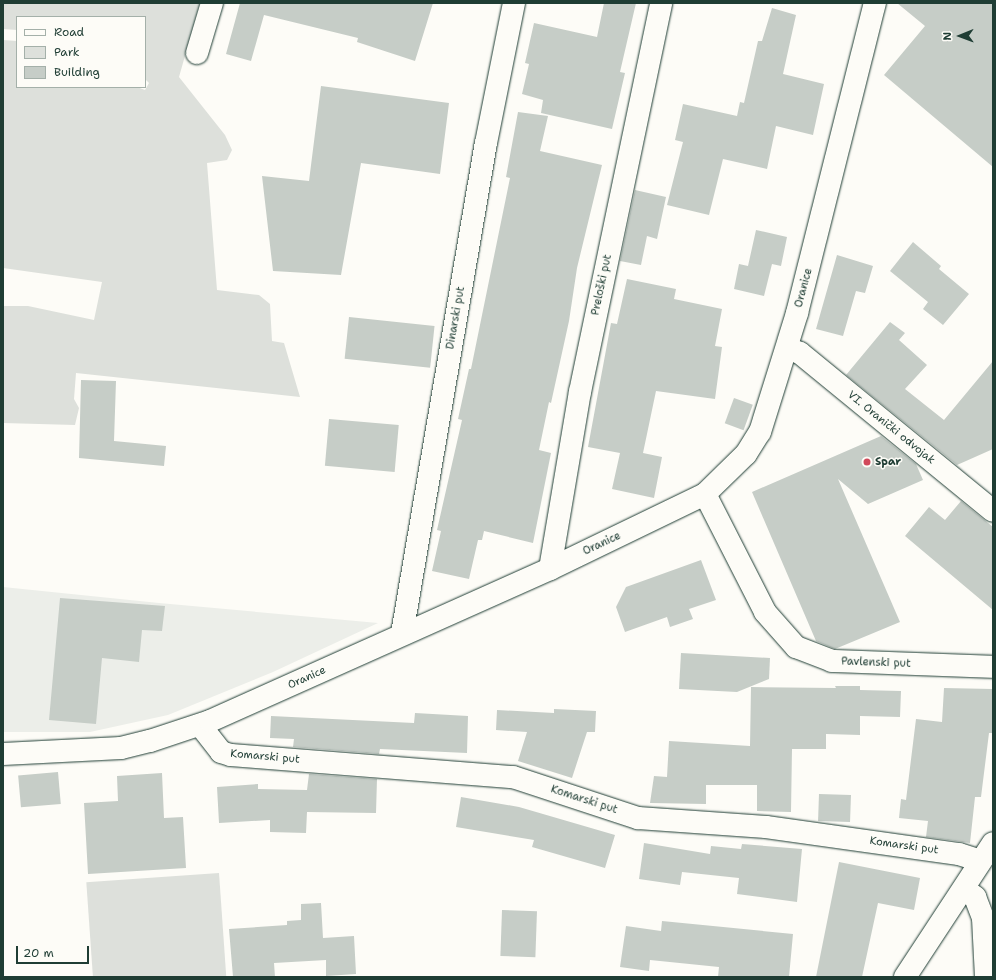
<!DOCTYPE html>
<meta charset="utf-8">
<style>
body{margin:0}
#map{position:relative;width:996px;height:980px;overflow:hidden;background:#fdfcf7;font-family:"Shantell Sans",sans-serif}
div>[style]{position:absolute}
.built>*{inset:0;background:#eceee9}
.green>*{inset:0;background:#dde0db;transform-origin:0 0}
.building>*{inset:0;background:#c6cdc7;transform-origin:0 0}
.roads{filter:drop-shadow(0 0 1px #1f3d34) drop-shadow(0 0 1px #1f3d34)}
.minor>*{height:22px;margin:-11px;padding:0 11px;transform-origin:11px;border-radius:11px;background:#fdfcf7}
.major>*{height:22px;margin:-11px;padding:0 11px;transform-origin:11px;border-radius:11px;background:#fdfcf7}
.dots>*{width:11px;height:11px;translate:-50% -50%;box-sizing:border-box;border:2px solid #fdfcf7;border-radius:50%}
span{translate:-50% -50%;white-space:nowrap;text-align:center;line-height:1.15;-webkit-text-stroke:3px #fdfcf7;paint-order:stroke}
.street-label{font-size:11px;color:#1f3d34}
.poi-label{font-size:11px;color:#1f3d34;font-weight:700}
.left{translate:0 -50%;text-align:left}
.frame{position:absolute;inset:0;border:4px solid #1f3d34;pointer-events:none}
.legend{position:absolute;left:16px;top:16px;width:130px;height:72px;box-sizing:border-box;background:#fdfcf7;border:1px solid #a4b0a9;margin:0;padding:5px 7px;list-style:none;font-size:12px;color:#1f3d34}
.legend li{display:flex;align-items:center;gap:8px;height:20px}
.legend b{width:20px;border:1px solid #a4b0a9}
.north{position:absolute;left:940px;top:16px;width:40px;height:40px;-webkit-text-stroke:3px #fdfcf7;paint-order:stroke;rotate:269deg;font-size:11px;font-weight:700;line-height:16px;text-align:center;color:#1f3d34}
.north::after{content:'';display:block;margin:auto;width:14px;height:18px;background:#1f3d34;clip-path:polygon(50% 0,100% 100%,50% 72%,0 100%)}
.scale{position:absolute;left:16px;top:946px;width:73px;height:18px;box-sizing:border-box;border:2px solid #1f3d34;border-top:0;padding-left:5px;font-size:12px;line-height:14px;white-space:nowrap;color:#1f3d34;-webkit-text-stroke:3px #fdfcf7;paint-order:stroke}
</style>
<div id="map">
<div class="built">
<i style="clip-path:polygon(3px 587px,159px 603px,378px 623px,273px 672px,168px 715px,90px 732px,3px 732px)"></i>
</div>
<div class="green">
<i style="clip-path:polygon(3px 3px,200px 3px,179px 77px,225px 135px,232px 150px,227px 160px,207px 163px,217px 290px,259px 295px,270px 304px,272px 341px,284px 343px,300px 397px,76px 373px,74px 399px,79px 408px,75px 425px,3px 423px,3px 306px,28px 306px,94px 320px,102px 282px,3px 268px,3px 40px,17px 41px,17px 87px,137px 87px,145px 90px,149px 83px,145px 79px,145px 17px,17px 17px,17px 30px,3px 29px)"></i>
<i style="left:219px;top:873px;width:104px;height:133px;rotate:86deg"></i>
</div>
<div class="building">
<i style="clip-path:polygon(240px 3px,433px 3px,415px 61px,357px 42px,358px 38px,264px 15px,251px 61px,226px 54px)"></i>
<i style="clip-path:polygon(604px 3px,636px 3px,620px 72px,625px 73px,612px 129px,541px 113px,543px 100px,522px 94px,529px 64px,525px 63px,534px 23px,597px 37px)"></i>
<i style="clip-path:polygon(897px 3px,993px 3px,993px 167px,884px 75px,925px 26px)"></i>
<i style="clip-path:polygon(772px 8px,796px 15px,783px 74px,824px 84px,813px 135px,776px 126px,767px 169px,723px 159px,709px 215px,667px 205px,683px 142px,675px 140px,683px 104px,737px 116px,740px 102px,744px 103px,758px 41px,762px 41px)"></i>
<i style="clip-path:polygon(321px 86px,449px 103px,440px 174px,361px 163px,341px 275px,273px 271px,262px 176px,309px 181px)"></i>
<i style="clip-path:polygon(518px 112px,548px 116px,540px 151px,602px 165px,577px 268px,569px 321px,551px 403px,549px 402px,539px 450px,551px 453px,533px 543px,484px 531px,482px 540px,478px 540px,469px 579px,432px 571px,441px 531px,437px 530px,462px 420px,458px 419px,469px 369px,471px 369px,510px 178px,506px 177px)"></i>
<i style="clip-path:polygon(635px 190px,666px 197px,657px 239px,647px 236px,641px 265px,620px 261px)"></i>
<i style="clip-path:polygon(756px 230px,787px 237px,781px 266px,772px 264px,764px 296px,734px 289px,739px 264px,748px 266px)"></i>
<i style="clip-path:polygon(913px 242px,941px 266px,939px 269px,969px 294px,943px 325px,923px 309px,928px 302px,890px 271px)"></i>
<i style="clip-path:polygon(837px 255px,873px 266px,865px 293px,856px 291px,843px 336px,816px 329px)"></i>
<i style="clip-path:polygon(627px 279px,676px 289px,674px 299px,722px 309px,715px 346px,722px 347px,715px 399px,656px 391px,643px 453px,662px 457px,654px 498px,612px 489px,620px 453px,588px 447px,611px 323px,617px 324px)"></i>
<i style="left:349px;top:317px;width:86px;height:42px;rotate:6deg"></i>
<i style="clip-path:polygon(890px 322px,905px 333px,899px 340px,927px 365px,905px 389px,944px 420px,993px 361px,993px 449px,957px 465px,846px 375px)"></i>
<i style="clip-path:polygon(81px 380px,116px 381px,114px 441px,166px 446px,164px 466px,79px 458px)"></i>
<i style="left:734px;top:398px;width:20px;height:27px;rotate:20deg"></i>
<i style="left:329px;top:419px;width:70px;height:47px;rotate:5deg"></i>
<i style="clip-path:polygon(881px 436px,916px 464px,923px 480px,868px 504px,838px 479px,900px 622px,835px 649px,816px 641px,752px 492px)"></i>
<i style="clip-path:polygon(961px 501px,993px 527px,993px 610px,905px 536px,929px 507px,945px 520px)"></i>
<i style="clip-path:polygon(701px 560px,716px 600px,689px 609px,693px 619px,670px 627px,667px 617px,625px 632px,616px 607px,626px 587px)"></i>
<i style="clip-path:polygon(60px 598px,165px 606px,162px 631px,142px 630px,139px 662px,102px 658px,96px 724px,49px 720px)"></i>
<i style="clip-path:polygon(681px 653px,770px 658px,769px 679px,737px 692px,679px 689px)"></i>
<i style="clip-path:polygon(835px 686px,860px 686px,860px 690px,901px 691px,900px 717px,860px 716px,860px 735px,826px 734px,826px 749px,792px 749px,791px 812px,757px 811px,757px 785px,706px 785px,706px 804px,650px 803px,654px 776px,667px 777px,669px 741px,750px 746px,751px 687px,836px 688px)"></i>
<i style="clip-path:polygon(944px 688px,993px 689px,993px 733px,989px 733px,981px 797px,975px 797px,970px 843px,926px 837px,928px 821px,899px 818px,901px 799px,906px 800px,916px 719px,942px 722px)"></i>
<i style="clip-path:polygon(554px 709px,596px 711px,595px 732px,587px 732px,572px 778px,518px 761px,527px 732px,496px 730px,497px 710px,554px 713px)"></i>
<i style="clip-path:polygon(415px 713px,468px 716px,467px 753px,380px 749px,379px 754px,293px 747px,294px 739px,270px 738px,271px 716px,414px 723px)"></i>
<i style="left:58px;top:772px;width:32px;height:40px;rotate:85deg"></i>
<i style="clip-path:polygon(162px 773px,164px 818px,183px 817px,186px 868px,88px 874px,84px 803px,118px 801px,117px 776px)"></i>
<i style="clip-path:polygon(309px 774px,377px 779px,376px 813px,307px 812px,306px 833px,270px 832px,270px 820px,219px 823px,217px 787px,258px 784px,258px 789px,307px 790px)"></i>
<i style="left:819px;top:794px;width:32px;height:27px;rotate:2deg"></i>
<i style="clip-path:polygon(461px 797px,519px 807px,615px 835px,605px 868px,532px 847px,534px 840px,456px 827px)"></i>
<i style="clip-path:polygon(644px 843px,710px 854px,711px 846px,741px 849px,742px 844px,802px 849px,797px 902px,737px 894px,739px 878px,682px 872px,680px 885px,639px 879px)"></i>
<i style="clip-path:polygon(839px 862px,920px 878px,914px 910px,878px 903px,862px 977px,816px 977px)"></i>
<i style="clip-path:polygon(321px 903px,323px 938px,354px 936px,356px 974px,326px 976px,326px 960px,274px 963px,275px 977px,233px 977px,229px 929px,287px 925px,287px 921px,301px 920px,301px 904px)"></i>
<i style="left:502px;top:910px;width:35px;height:46px;rotate:2deg"></i>
<i style="clip-path:polygon(662px 921px,793px 934px,789px 977px,718px 977px,719px 967px,650px 960px,649px 971px,620px 967px,626px 926px,661px 931px)"></i>
</div>
<div class="roads">
<div class="minor">
<i style="left:197px;top:53px;width:52px;rotate:-73.3deg"></i>
<i style="left:787px;top:348px;width:14px;rotate:21deg"></i>
<i style="left:800px;top:353px;width:249px;rotate:39.3deg"></i>
<i style="left:705px;top:494px;width:132px;rotate:63deg"></i>
<i style="left:765px;top:612px;width:47px;rotate:48.5deg"></i>
<i style="left:796px;top:647px;width:39px;rotate:21deg"></i>
<i style="left:832px;top:661px;width:161px;rotate:2.1deg"></i>
<i style="left:550px;top:569px;width:180px;rotate:-80.4deg"></i>
<i style="left:580px;top:392px;width:397px;rotate:-78.2deg"></i>
<i style="left:402px;top:634px;width:498px;rotate:-80.3deg"></i>
<i style="left:486px;top:143px;width:143px;rotate:-78.7deg"></i>
<i style="left:200px;top:725px;width:34px;rotate:52deg"></i>
<i style="left:221px;top:752px;width:10px;rotate:17deg"></i>
<i style="left:231px;top:755px;width:283px;rotate:4.5deg"></i>
<i style="left:513px;top:777px;width:132px;rotate:18.2deg"></i>
<i style="left:638px;top:818px;width:128px;rotate:4deg"></i>
<i style="left:766px;top:827px;width:195px;rotate:8deg"></i>
<i style="left:959px;top:854px;width:22px;rotate:18deg"></i>
<i style="left:964px;top:889px;width:14px;rotate:36deg"></i>
<i style="left:975px;top:897px;width:22px;rotate:69deg"></i>
<i style="left:983px;top:918px;width:59px;rotate:87.1deg"></i>
<i style="left:905px;top:977px;width:160px;rotate:-56.7deg"></i>
</div>
<div class="major">
<i style="left:3px;top:754px;width:118px;rotate:-2.9deg"></i>
<i style="left:121px;top:748px;width:30px;rotate:-14deg"></i>
<i style="left:150px;top:741px;width:63px;rotate:-18.4deg"></i>
<i style="left:210px;top:721px;width:372px;rotate:-24.1deg"></i>
<i style="left:550px;top:569px;width:172px;rotate:-25.8deg"></i>
<i style="left:705px;top:494px;width:57px;rotate:-44.3deg"></i>
<i style="left:746px;top:454px;width:26px;rotate:-58deg"></i>
<i style="left:760px;top:432px;width:125px;rotate:-72.7deg"></i>
<i style="left:797px;top:313px;width:320px;rotate:-75.9deg"></i>
</div>
</div>
<div class="dots">
<i style="left:867px;top:462px;background:#d1495b"></i>
</div>
<div class="street-label">
<span style="left:602px;top:285px;rotate:-78deg">Preloški put</span>
<span style="left:804px;top:288px;rotate:-75deg">Oranice</span>
<span style="left:456px;top:318px;rotate:-80deg">Dinarski put</span>
<span style="left:891px;top:428px;rotate:39deg">VI. Oranički odvojak</span>
<span style="left:602px;top:544px;rotate:-25deg">Oranice</span>
<span style="left:876px;top:663px;rotate:2deg">Pavlenski put</span>
<span style="left:307px;top:678px;rotate:-24deg">Oranice</span>
<span style="left:265px;top:757px;rotate:5deg">Komarski put</span>
<span style="left:584px;top:800px;rotate:18deg">Komarski put</span>
<span style="left:904px;top:846px;rotate:8deg">Komarski put</span>
</div>
<div class="poi-label">
<span class="left" style="left:875px;top:462px">Spar</span>
</div>
<div class="frame"></div>
<ul class="legend">
<li><b style="height:5px;background:#fdfcf7"></b>Road</li>
<li><b style="height:11px;background:#dde0db"></b>Park</li>
<li><b style="height:11px;background:#c6cdc7"></b>Building</li>
</ul>
<div class="north">N</div>
<div class="scale">20 m</div>
</div>
